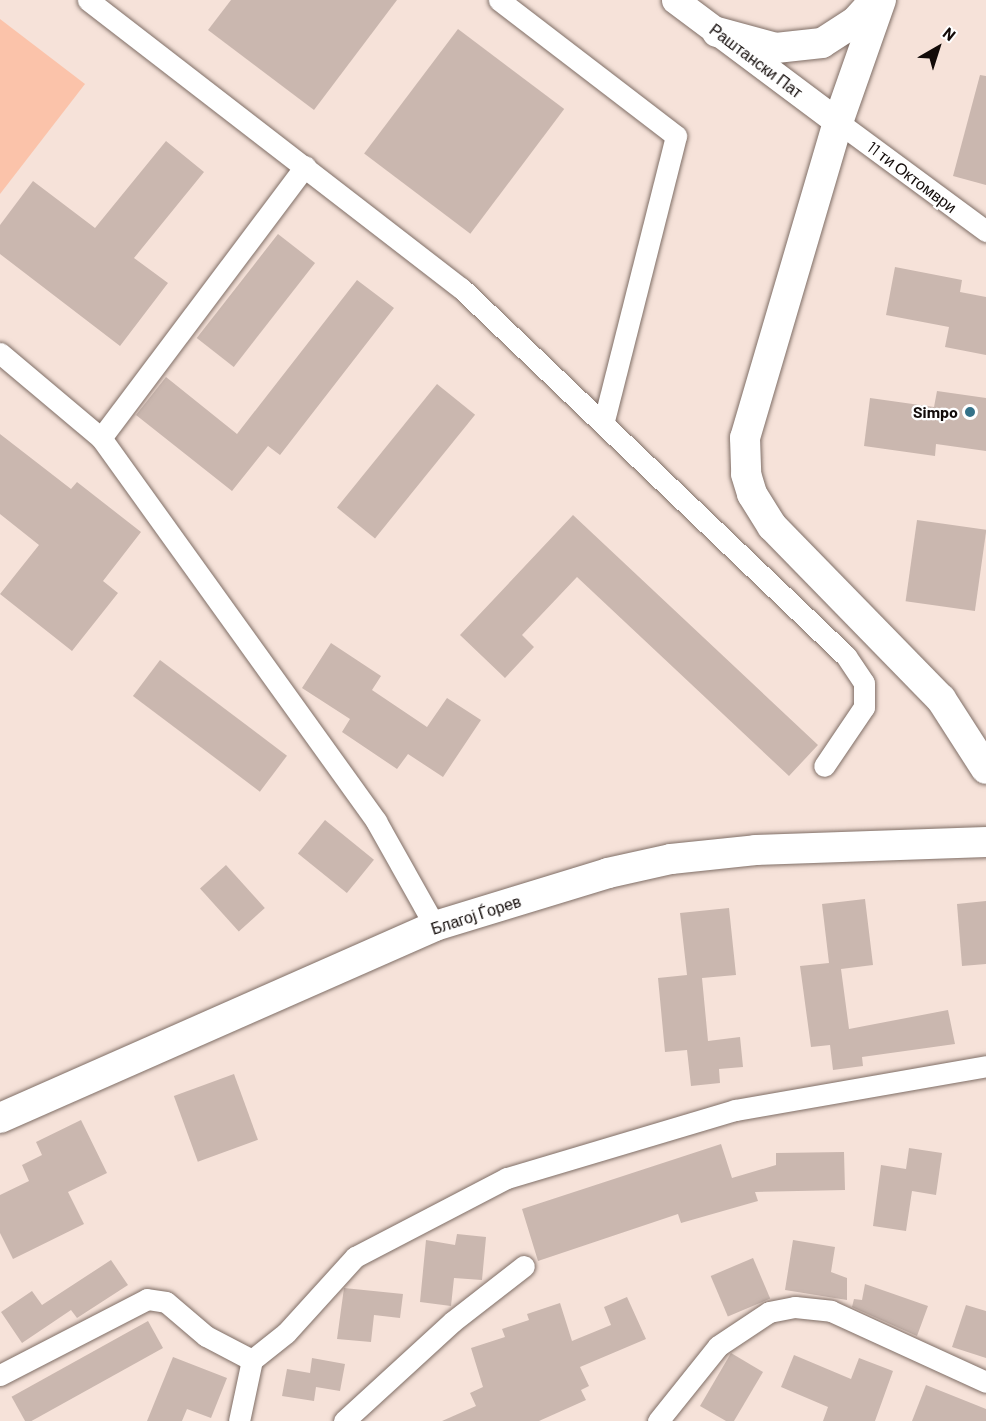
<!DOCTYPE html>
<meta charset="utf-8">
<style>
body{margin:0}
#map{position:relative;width:986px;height:1421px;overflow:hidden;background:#f6e2d9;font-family:Barlow,sans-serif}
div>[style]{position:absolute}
.green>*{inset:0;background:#fbc3aa}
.building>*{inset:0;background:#cab7af;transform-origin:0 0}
.roads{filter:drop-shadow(0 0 2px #7f6e66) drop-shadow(0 0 2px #7f6e66)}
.minor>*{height:21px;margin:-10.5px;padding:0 10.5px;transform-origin:10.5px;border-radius:10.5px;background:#fff}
.tertiary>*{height:27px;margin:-13.5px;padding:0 13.5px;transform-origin:13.5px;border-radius:13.5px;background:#fff}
.secondary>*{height:30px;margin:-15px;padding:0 15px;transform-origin:15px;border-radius:15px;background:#fff}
.dots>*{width:16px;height:16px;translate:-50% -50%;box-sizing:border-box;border:3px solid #fff;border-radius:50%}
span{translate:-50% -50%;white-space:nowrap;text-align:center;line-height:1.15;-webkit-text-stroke:4.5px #fff;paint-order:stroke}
.street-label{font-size:16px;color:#120b09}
.poi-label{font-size:16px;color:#120b09;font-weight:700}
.right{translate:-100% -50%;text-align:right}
.north{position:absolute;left:908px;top:18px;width:60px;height:60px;-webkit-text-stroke:4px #fff;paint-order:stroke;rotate:39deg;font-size:16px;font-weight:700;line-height:24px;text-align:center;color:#120b09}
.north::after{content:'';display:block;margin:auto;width:21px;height:27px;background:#120b09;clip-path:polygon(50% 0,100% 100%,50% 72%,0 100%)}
</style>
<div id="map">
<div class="green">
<i style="clip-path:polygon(0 19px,85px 84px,0 194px)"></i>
</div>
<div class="building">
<i style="clip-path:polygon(231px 0,397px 0,314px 110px,208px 30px)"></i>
<i style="left:458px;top:29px;width:133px;height:156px;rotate:37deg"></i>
<i style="clip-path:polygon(980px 75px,986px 76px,986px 185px,953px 176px)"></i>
<i style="clip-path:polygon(166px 141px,204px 172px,134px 258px,168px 283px,120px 346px,0 254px,0 225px,33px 181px,95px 228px)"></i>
<i style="left:278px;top:234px;width:47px;height:132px;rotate:38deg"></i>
<i style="clip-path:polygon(895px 267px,962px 280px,960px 292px,986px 297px,986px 355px,945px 347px,949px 327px,886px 315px)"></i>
<i style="clip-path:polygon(357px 280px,394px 308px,280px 455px,268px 446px,232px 491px,136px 415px,166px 377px,237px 434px)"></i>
<i style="left:437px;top:384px;width:49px;height:159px;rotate:39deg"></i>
<i style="clip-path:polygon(937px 391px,986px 398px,986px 451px,936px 444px,935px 456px,864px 446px,870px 398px,934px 407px)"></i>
<i style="clip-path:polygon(0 434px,71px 489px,77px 482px,141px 532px,103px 581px,118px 593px,72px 651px,0 594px,39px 545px,0 514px)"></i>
<i style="clip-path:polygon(573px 515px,818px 745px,789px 776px,577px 577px,522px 635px,534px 647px,505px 678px,460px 635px)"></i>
<i style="left:917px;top:520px;width:70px;height:82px;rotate:8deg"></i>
<i style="clip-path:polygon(331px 643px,381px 676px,372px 690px,427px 727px,447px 698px,481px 720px,443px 777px,408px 754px,397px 769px,342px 732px,350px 719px,302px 688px)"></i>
<i style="left:160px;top:660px;width:159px;height:45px;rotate:37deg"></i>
<i style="left:325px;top:820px;width:63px;height:43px;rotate:39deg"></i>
<i style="left:226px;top:865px;width:58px;height:35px;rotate:48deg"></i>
<i style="clip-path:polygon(865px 899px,873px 965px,841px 969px,849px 1029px,948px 1010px,955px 1044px,862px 1057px,863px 1066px,833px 1070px,830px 1045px,811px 1047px,800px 966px,829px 963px,822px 904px)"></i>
<i style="clip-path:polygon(986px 901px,986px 964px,962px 966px,957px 904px)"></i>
<i style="clip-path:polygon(729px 908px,736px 975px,702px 978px,708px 1041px,740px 1037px,743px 1067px,719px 1069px,720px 1083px,691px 1086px,687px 1050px,665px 1052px,658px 978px,687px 975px,680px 913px)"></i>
<i style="left:234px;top:1074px;width:70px;height:64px;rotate:70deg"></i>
<i style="clip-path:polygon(81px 1120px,107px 1173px,68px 1192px,84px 1224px,13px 1259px,0 1233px,0 1195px,29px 1181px,22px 1165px,42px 1155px,36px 1142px)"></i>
<i style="clip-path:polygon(721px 1144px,732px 1178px,776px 1165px,776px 1153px,844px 1152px,845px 1190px,755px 1192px,758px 1201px,681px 1223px,678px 1214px,538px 1261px,522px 1209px)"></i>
<i style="clip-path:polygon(909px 1148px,942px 1153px,936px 1195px,912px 1191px,906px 1231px,873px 1226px,881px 1165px,906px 1169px)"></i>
<i style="clip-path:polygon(457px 1234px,486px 1237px,482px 1280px,454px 1278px,451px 1306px,420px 1302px,426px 1240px,455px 1245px)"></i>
<i style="clip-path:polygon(793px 1240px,835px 1247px,831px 1272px,847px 1278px,847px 1300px,785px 1290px)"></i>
<i style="left:753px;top:1258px;width:44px;height:46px;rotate:67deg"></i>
<i style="clip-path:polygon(111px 1260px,128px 1285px,77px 1318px,71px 1310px,22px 1343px,1px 1312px,32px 1291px,42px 1305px)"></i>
<i style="clip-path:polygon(865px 1284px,928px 1306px,917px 1336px,852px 1307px,854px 1299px,862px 1300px)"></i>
<i style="clip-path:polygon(344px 1288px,403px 1294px,400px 1318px,374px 1315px,371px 1342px,337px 1339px)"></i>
<i style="clip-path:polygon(627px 1297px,646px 1339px,580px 1367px,589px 1386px,581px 1390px,586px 1400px,539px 1421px,442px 1421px,476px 1406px,470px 1393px,483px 1387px,471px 1348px,505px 1337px,502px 1329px,529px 1320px,527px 1314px,560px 1303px,572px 1341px,611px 1325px,604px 1307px)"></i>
<i style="clip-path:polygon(966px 1305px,986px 1311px,986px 1358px,952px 1347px)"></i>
<i style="left:148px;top:1321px;width:31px;height:156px;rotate:61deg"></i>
<i style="clip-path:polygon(731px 1353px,763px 1372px,734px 1421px,726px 1421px,700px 1406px)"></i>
<i style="clip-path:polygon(794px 1355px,851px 1379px,859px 1358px,893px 1371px,875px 1421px,823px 1421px,828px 1407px,781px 1387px)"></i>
<i style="clip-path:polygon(173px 1357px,227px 1378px,211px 1418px,187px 1409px,182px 1421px,147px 1421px)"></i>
<i style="clip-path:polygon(312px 1358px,345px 1364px,340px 1391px,316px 1387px,314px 1401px,282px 1396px,287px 1369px,310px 1373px)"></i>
<i style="clip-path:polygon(926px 1385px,986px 1409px,986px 1421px,912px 1421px)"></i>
</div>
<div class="roads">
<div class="minor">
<i style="left:88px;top:0;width:471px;rotate:37.7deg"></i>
<i style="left:461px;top:288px;width:533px;rotate:43.71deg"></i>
<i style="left:846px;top:656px;width:32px;rotate:56deg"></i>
<i style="left:864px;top:683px;width:24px;rotate:90deg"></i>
<i style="left:864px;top:707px;width:71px;rotate:124.1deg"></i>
<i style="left:499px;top:0;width:223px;rotate:37.5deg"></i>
<i style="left:676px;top:136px;width:293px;rotate:104.2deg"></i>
<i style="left:838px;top:122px;width:184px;rotate:36.4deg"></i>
<i style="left:0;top:353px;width:132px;rotate:40.1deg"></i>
<i style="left:101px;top:438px;width:472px;rotate:54.3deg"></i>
<i style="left:376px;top:821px;width:120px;rotate:60.7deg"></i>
<i style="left:101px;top:438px;width:340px;rotate:-53.1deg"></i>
<i style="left:0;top:1375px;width:165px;rotate:-27.3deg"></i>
<i style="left:147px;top:1299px;width:19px;rotate:9deg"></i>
<i style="left:166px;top:1302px;width:52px;rotate:40.4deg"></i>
<i style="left:206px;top:1336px;width:52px;rotate:27.6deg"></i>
<i style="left:239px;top:1421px;width:62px;rotate:-78deg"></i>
<i style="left:252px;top:1360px;width:43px;rotate:-38.5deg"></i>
<i style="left:286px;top:1333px;width:103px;rotate:-47.8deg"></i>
<i style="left:355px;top:1257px;width:171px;rotate:-27.5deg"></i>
<i style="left:507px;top:1178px;width:238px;rotate:-16.6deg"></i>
<i style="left:735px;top:1110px;width:255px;rotate:-9.9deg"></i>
<i style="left:344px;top:1421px;width:147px;rotate:-42.5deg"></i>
<i style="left:452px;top:1322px;width:91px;rotate:-37.9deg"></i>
<i style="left:658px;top:1421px;width:96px;rotate:-51.3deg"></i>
<i style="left:718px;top:1346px;width:61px;rotate:-33.7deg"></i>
<i style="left:769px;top:1312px;width:26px;rotate:-11deg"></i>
<i style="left:795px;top:1307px;width:36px;rotate:6deg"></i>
<i style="left:831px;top:1311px;width:170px;rotate:24.6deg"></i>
</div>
<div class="tertiary">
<i style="left:675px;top:0;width:204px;rotate:36.8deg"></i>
</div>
<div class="secondary">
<i style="left:881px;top:0;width:129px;rotate:109.4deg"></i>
<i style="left:838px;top:122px;width:329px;rotate:106.4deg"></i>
<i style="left:745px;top:438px;width:36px;rotate:88deg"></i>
<i style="left:746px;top:474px;width:21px;rotate:73deg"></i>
<i style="left:752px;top:494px;width:38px;rotate:58deg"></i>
<i style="left:772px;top:526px;width:242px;rotate:45.7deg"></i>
<i style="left:941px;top:699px;width:83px;rotate:57.3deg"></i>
<i style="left:717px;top:32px;width:61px;rotate:15.2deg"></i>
<i style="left:776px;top:48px;width:46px;rotate:-6.2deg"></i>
<i style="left:822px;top:43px;width:40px;rotate:-32.9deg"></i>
<i style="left:856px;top:21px;width:28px;rotate:-48deg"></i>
<i style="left:0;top:1118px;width:475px;rotate:-23.8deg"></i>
<i style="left:435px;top:926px;width:181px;rotate:-17deg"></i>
<i style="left:608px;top:873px;width:65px;rotate:-12.5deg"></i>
<i style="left:671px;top:859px;width:85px;rotate:-6deg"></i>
<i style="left:756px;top:850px;width:230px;rotate:-2deg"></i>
</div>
</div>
<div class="dots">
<i style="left:970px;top:412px;background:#347188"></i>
</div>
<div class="street-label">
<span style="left:756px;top:61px;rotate:37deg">Раштански Пат</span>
<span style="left:912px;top:177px;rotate:37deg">11 ти Октомври</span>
<span style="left:476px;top:915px;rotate:-18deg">Благој Ѓорев</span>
</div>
<div class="poi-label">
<span class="right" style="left:958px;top:412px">Simpo</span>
</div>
<div class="north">N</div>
</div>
